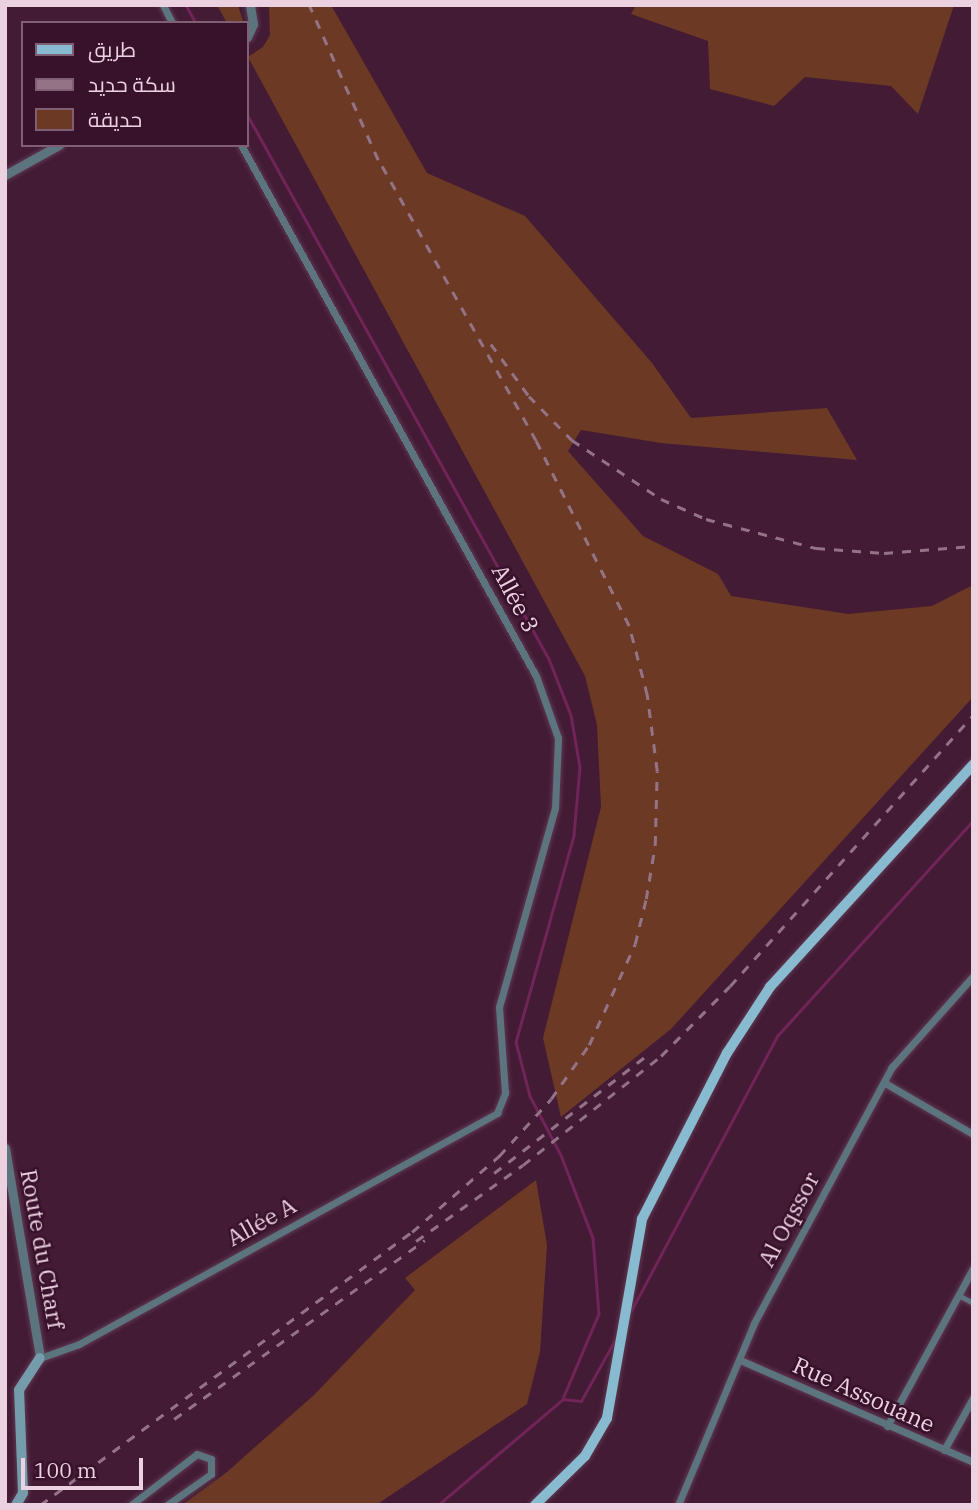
<!DOCTYPE html>
<meta charset="utf-8">
<style>
body{margin:0}
#map{position:relative;width:978px;height:1510px;overflow:hidden;background:#431b35;font-family:"IBM Plex Serif",Cairo,serif}
div>[style]{position:absolute}
.green>*{inset:0;background:#6c3a24}
.stream>*{height:2.5px;margin:-1.25px;padding:0 1.25px;transform-origin:1.25px;border-radius:1.25px;background:#712457}
.roads{filter:drop-shadow(0 0 2px #5e3850) drop-shadow(0 0 2px #5e3850)}
.pedestrian>*{height:5px;margin:-2.5px;padding:0 2.5px;transform-origin:2.5px;border-radius:2.5px;background:#5b747d}
.minor>*{height:7px;margin:-3.5px;padding:0 3.5px;transform-origin:3.5px;border-radius:3.5px;background:#5b747d}
.tertiary>*{height:9px;margin:-4.5px;padding:0 4.5px;transform-origin:4.5px;border-radius:4.5px;background:#5b747d}
.secondary>*{height:10px;margin:-5px;padding:0 5px;transform-origin:5px;border-radius:5px;background:#759cab}
.primary>*{height:10px;margin:-5px;padding:0 5px;transform-origin:5px;border-radius:5px;background:#88bbcf}
.rail>*{height:2.5px;margin-top:-1.25px;transform-origin:0;background:repeating-linear-gradient(90deg,#947387 0 9px,transparent 0 18px)}
span{translate:-50% -50%;white-space:nowrap;text-align:center;line-height:1.15;-webkit-text-stroke:5px #38112a;paint-order:stroke}
.street-label{font-size:23px;color:#ecd1e0}
.frame{position:absolute;inset:0;border:7px solid #ecd1e0;pointer-events:none}
.legend{position:absolute;left:21px;top:21px;width:228px;height:126px;box-sizing:border-box;background:#38112a;border:2px solid #805e73;margin:0;padding:9px 12px;list-style:none;font-size:21px;color:#ecd1e0}
.legend li{display:flex;align-items:center;gap:14px;height:35px}
.legend b{width:35px;border:2px solid #805e73}
.scale{position:absolute;left:21px;top:1458px;width:122px;height:32px;box-sizing:border-box;border:4px solid #ecd1e0;border-top:0;padding-left:9px;font-size:21px;line-height:24px;white-space:nowrap;color:#ecd1e0;-webkit-text-stroke:5px #38112a;paint-order:stroke}
</style>
<div id="map">
<div class="green">
<i style="clip-path:polygon(217px 5px,238px 5px,243px 21px,227px 23px)"></i>
<i style="clip-path:polygon(269px 5px,331px 5px,427px 173px,525px 216px,652px 363px,691px 418px,827px 408px,857px 460px,661px 443px,581px 430px,568px 451px,643px 536px,718px 574px,731px 596px,848px 614px,932px 606px,973px 585px,973px 697px,671px 1029px,561px 1117px,543px 1038px,601px 807px,597px 725px,585px 676px,248px 57px,263px 47px,270px 35px)"></i>
<i style="clip-path:polygon(636px 5px,954px 5px,918px 114px,891px 86px,805px 77px,774px 106px,710px 89px,708px 41px,631px 14px)"></i>
<i style="clip-path:polygon(536px 1180px,547px 1245px,540px 1352px,527px 1404px,376px 1505px,182px 1505px,227px 1472px,314px 1395px,415px 1290px,405px 1278px)"></i>
</div>
<div class="stream">
<i style="left:186px;top:5px;width:21px;rotate:61deg"></i>
<i style="left:247px;top:114px;width:623px;rotate:61.01deg"></i>
<i style="left:549px;top:659px;width:60px;rotate:68.6deg"></i>
<i style="left:571px;top:715px;width:53px;rotate:80.2deg"></i>
<i style="left:580px;top:767px;width:69px;rotate:95deg"></i>
<i style="left:574px;top:836px;width:214px;rotate:105.7deg"></i>
<i style="left:516px;top:1042px;width:56px;rotate:75.5deg"></i>
<i style="left:530px;top:1096px;width:67px;rotate:62.3deg"></i>
<i style="left:561px;top:1155px;width:89px;rotate:68.9deg"></i>
<i style="left:593px;top:1238px;width:76px;rotate:85.5deg"></i>
<i style="left:599px;top:1314px;width:92px;rotate:113deg"></i>
<i style="left:631px;top:1311px;width:313px;rotate:-62deg"></i>
<i style="left:778px;top:1035px;width:290px;rotate:-47.7deg"></i>
<i style="left:438px;top:1505px;width:164px;rotate:-40.3deg"></i>
<i style="left:563px;top:1399px;width:18px;rotate:6deg"></i>
<i style="left:581px;top:1401px;width:72px;rotate:-60.9deg"></i>
</div>
<div class="roads">
<div class="pedestrian">
<i style="left:958px;top:1295px;width:17px;rotate:28deg"></i>
</div>
<div class="minor">
<i style="left:163px;top:5px;width:20px;rotate:63deg"></i>
<i style="left:885px;top:1083px;width:102px;rotate:30.1deg"></i>
<i style="left:40px;top:1358px;width:41px;rotate:-19.7deg"></i>
<i style="left:79px;top:1344px;width:478px;rotate:-28.9deg"></i>
<i style="left:497px;top:1113px;width:22px;rotate:-68deg"></i>
<i style="left:505px;top:1093px;width:86px;rotate:-94deg"></i>
<i style="left:499px;top:1007px;width:207px;rotate:-74.3deg"></i>
<i style="left:555px;top:808px;width:70px;rotate:-87.5deg"></i>
<i style="left:558px;top:738px;width:66px;rotate:-109.5deg"></i>
<i style="left:536px;top:676px;width:607px;rotate:-119.05deg"></i>
<i style="left:740px;top:1360px;width:254px;rotate:23.6deg"></i>
<i style="left:887px;top:1426px;width:180px;rotate:-61.4deg"></i>
<i style="left:944px;top:1450px;width:60px;rotate:-60.9deg"></i>
<i style="left:131px;top:1505px;width:83px;rotate:-37.7deg"></i>
<i style="left:197px;top:1454px;width:15px;rotate:20deg"></i>
<i style="left:211px;top:1459px;width:15px;rotate:90deg"></i>
<i style="left:211px;top:1474px;width:54px;rotate:144.8deg"></i>
<i style="left:678px;top:1505px;width:197px;rotate:-67.3deg"></i>
<i style="left:754px;top:1323px;width:291px;rotate:-61.7deg"></i>
<i style="left:892px;top:1067px;width:122px;rotate:-48.3deg"></i>
</div>
<div class="tertiary">
<i style="left:247px;top:37px;width:14px;rotate:-65deg"></i>
<i style="left:253px;top:24px;width:19px;rotate:-99deg"></i>
<i style="left:5px;top:175px;width:62px;rotate:-29.1deg"></i>
<i style="left:5px;top:1148px;width:213px;rotate:80.5deg"></i>
</div>
<div class="secondary">
<i style="left:16px;top:1505px;width:14px;rotate:-60deg"></i>
<i style="left:23px;top:1493px;width:103px;rotate:-92.2deg"></i>
<i style="left:19px;top:1390px;width:38px;rotate:-57deg"></i>
</div>
<div class="primary">
<i style="left:535px;top:1505px;width:70px;rotate:-44.4deg"></i>
<i style="left:585px;top:1456px;width:44px;rotate:-59.9deg"></i>
<i style="left:607px;top:1418px;width:202px;rotate:-80deg"></i>
<i style="left:642px;top:1219px;width:186px;rotate:-62.9deg"></i>
<i style="left:727px;top:1053px;width:79px;rotate:-56.9deg"></i>
<i style="left:770px;top:987px;width:301px;rotate:-47.6deg"></i>
</div>
</div>
<div class="rail">
<i style="left:491px;top:344px;width:64px;rotate:53.8deg"></i>
<i style="left:529px;top:396px;width:62px;rotate:45.7deg"></i>
<i style="left:572px;top:440px;width:107px;rotate:33.5deg"></i>
<i style="left:661px;top:499px;width:49px;rotate:24deg"></i>
<i style="left:706px;top:519px;width:114px;rotate:14.8deg"></i>
<i style="left:816px;top:548px;width:68px;rotate:4.2deg"></i>
<i style="left:884px;top:553px;width:89px;rotate:-4.5deg"></i>
<i style="left:494px;top:1173px;width:193px;rotate:-37.6deg"></i>
<i style="left:416px;top:1241px;width:131px;rotate:-35.4deg"></i>
<i style="left:523px;top:1165px;width:176px;rotate:-38.3deg"></i>
<i style="left:661px;top:1056px;width:98px;rotate:-45.4deg"></i>
<i style="left:730px;top:986px;width:364px;rotate:-48.1deg"></i>
<i style="left:174px;top:1419px;width:308px;rotate:-35.5deg"></i>
<i style="left:40px;top:1505px;width:461px;rotate:-36.3deg"></i>
<i style="left:412px;top:1232px;width:116px;rotate:-41.1deg"></i>
<i style="left:499px;top:1156px;width:77px;rotate:-47.6deg"></i>
<i style="left:551px;top:1099px;width:66px;rotate:-54.9deg"></i>
<i style="left:589px;top:1045px;width:111px;rotate:-65.5deg"></i>
<i style="left:635px;top:944px;width:46px;rotate:-76.3deg"></i>
<i style="left:646px;top:899px;width:55px;rotate:-80.5deg"></i>
<i style="left:655px;top:845px;width:74px;rotate:-88.5deg"></i>
<i style="left:657px;top:771px;width:77px;rotate:-97.5deg"></i>
<i style="left:647px;top:695px;width:71px;rotate:-104.6deg"></i>
<i style="left:629px;top:626px;width:207px;rotate:-116.7deg"></i>
<i style="left:536px;top:441px;width:322px;rotate:-119.3deg"></i>
<i style="left:378px;top:160px;width:170px;rotate:-114deg"></i>
</div>
<div class="street-label">
<span style="left:516px;top:598px;rotate:62deg">Allée 3</span>
<span style="left:788px;top:1219px;rotate:-62deg">Al Oqssor</span>
<span style="left:261px;top:1221px;rotate:-29deg">Allée A</span>
<span style="left:43px;top:1249px;rotate:80deg">Route du Charf</span>
<span style="left:864px;top:1394px;rotate:24deg">Rue Assouane</span>
</div>
<div class="frame"></div>
<ul class="legend">
<li><b style="height:9px;background:#88bbcf"></b>طريق</li>
<li><b style="height:9px;background:#947387"></b>سكة حديد</li>
<li><b style="height:19px;background:#6c3a24"></b>حديقة</li>
</ul>
<div class="scale">100 m</div>
</div>
